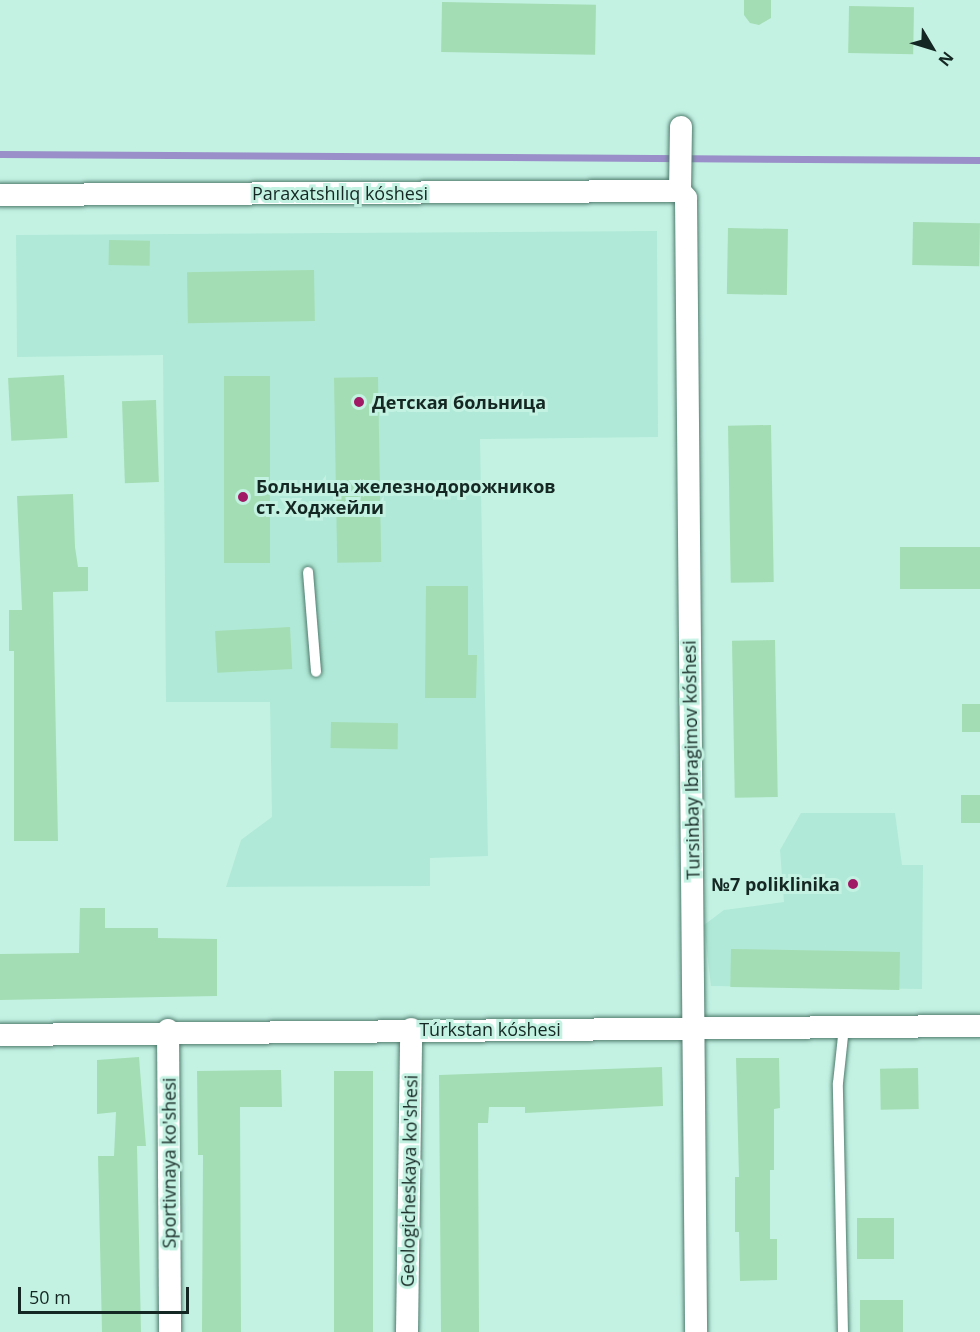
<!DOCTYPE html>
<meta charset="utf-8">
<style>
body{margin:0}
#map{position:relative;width:980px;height:1332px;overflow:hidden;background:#c3f2e3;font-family:"Open Sans",sans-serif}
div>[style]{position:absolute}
.built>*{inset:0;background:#b0e9d7}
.stream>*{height:7px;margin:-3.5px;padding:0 3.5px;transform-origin:3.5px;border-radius:3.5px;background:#9a8fc8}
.building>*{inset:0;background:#a3ddb3;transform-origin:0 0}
.roads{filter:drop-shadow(0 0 2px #4e7a6c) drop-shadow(0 0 2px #4e7a6c)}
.lane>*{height:10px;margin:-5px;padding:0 5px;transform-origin:5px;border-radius:5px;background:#fff}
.street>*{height:22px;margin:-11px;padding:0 11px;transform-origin:11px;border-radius:11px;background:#fff}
.dots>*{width:16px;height:16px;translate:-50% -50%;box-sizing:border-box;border:3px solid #c3f2e3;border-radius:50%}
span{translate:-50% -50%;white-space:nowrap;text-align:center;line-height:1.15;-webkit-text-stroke:6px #c3f2e3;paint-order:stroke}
.street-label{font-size:18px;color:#152722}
.poi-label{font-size:18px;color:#152722;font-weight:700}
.left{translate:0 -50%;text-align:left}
.right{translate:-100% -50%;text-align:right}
.north{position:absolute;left:902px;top:18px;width:60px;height:60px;-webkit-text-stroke:4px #c3f2e3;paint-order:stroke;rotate:128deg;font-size:16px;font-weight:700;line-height:24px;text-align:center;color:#152722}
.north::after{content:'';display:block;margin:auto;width:21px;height:27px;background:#152722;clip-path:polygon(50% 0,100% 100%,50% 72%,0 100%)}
.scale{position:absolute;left:18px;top:1287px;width:171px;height:27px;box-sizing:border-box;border:3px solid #152722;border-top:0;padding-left:8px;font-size:18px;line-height:21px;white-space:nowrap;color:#152722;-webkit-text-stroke:4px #c3f2e3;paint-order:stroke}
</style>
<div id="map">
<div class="built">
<i style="clip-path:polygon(657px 231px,658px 437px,480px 439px,488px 856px,430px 858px,430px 886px,226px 887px,241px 840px,272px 817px,270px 702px,166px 702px,163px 355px,17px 357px,16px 235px)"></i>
<i style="clip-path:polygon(801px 813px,895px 813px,902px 865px,923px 865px,922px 989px,711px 986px,704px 925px,724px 910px,784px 902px,780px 850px)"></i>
</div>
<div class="stream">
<i style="left:0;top:154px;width:980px;rotate:0.35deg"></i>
</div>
<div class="building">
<i style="clip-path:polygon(744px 0,771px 0,771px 18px,759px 25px,750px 23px,744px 15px)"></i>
<i style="left:442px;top:2px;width:154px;height:50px;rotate:1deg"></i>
<i style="left:849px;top:6px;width:65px;height:47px;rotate:1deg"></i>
<i style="left:913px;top:222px;width:67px;height:43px;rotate:1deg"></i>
<i style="left:728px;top:228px;width:60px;height:66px;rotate:1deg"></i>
<i style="left:109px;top:240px;width:41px;height:25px;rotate:1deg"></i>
<i style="left:314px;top:270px;width:51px;height:127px;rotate:89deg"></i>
<i style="left:64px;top:375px;width:63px;height:56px;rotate:87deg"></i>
<i style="left:224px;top:376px;width:46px;height:187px"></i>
<i style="left:378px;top:377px;width:185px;height:44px;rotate:89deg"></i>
<i style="left:156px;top:400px;width:82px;height:34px;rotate:88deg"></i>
<i style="left:771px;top:425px;width:157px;height:43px;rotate:89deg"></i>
<i style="clip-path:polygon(73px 494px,75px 547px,78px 567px,88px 567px,88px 591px,53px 592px,58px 841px,14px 841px,14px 651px,9px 651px,9px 610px,22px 610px,17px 496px)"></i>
<i style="left:980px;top:547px;width:42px;height:80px;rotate:90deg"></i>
<i style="clip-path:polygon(426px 586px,468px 586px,468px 655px,477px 655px,476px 698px,425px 698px)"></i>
<i style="left:290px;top:627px;width:42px;height:75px;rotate:87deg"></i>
<i style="left:775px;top:640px;width:157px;height:43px;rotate:89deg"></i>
<i style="left:962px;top:704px;width:18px;height:28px"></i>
<i style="left:331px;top:722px;width:67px;height:26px;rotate:1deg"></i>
<i style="left:961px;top:795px;width:19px;height:28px"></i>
<i style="clip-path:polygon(80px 908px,105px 908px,105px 928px,158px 928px,158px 938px,217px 939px,217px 996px,0 1000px,0 954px,79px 953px)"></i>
<i style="left:731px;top:949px;width:169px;height:38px;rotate:1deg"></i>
<i style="clip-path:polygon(139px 1057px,146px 1146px,137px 1146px,141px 1332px,102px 1332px,98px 1156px,114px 1156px,116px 1112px,97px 1114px,97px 1060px)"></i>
<i style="clip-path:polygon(736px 1058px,779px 1058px,780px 1108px,774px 1109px,774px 1170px,770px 1170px,770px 1239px,777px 1239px,777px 1280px,740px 1281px,739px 1232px,735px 1232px,735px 1177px,739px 1177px)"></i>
<i style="clip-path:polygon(662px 1067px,663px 1106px,525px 1113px,525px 1107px,489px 1107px,488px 1123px,478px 1123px,479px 1332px,441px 1332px,439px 1075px)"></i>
<i style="left:918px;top:1068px;width:41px;height:38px;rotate:89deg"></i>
<i style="clip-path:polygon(281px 1070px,282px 1107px,240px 1107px,241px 1332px,202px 1332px,203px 1155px,198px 1155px,197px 1071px)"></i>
<i style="left:334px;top:1071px;width:39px;height:261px"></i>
<i style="left:857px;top:1218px;width:37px;height:41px"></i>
<i style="left:860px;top:1300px;width:43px;height:32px"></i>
</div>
<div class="roads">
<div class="lane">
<i style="left:308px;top:572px;width:100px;rotate:85.4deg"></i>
<i style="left:843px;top:1332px;width:249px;rotate:-91.2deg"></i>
<i style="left:838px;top:1083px;width:56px;rotate:-83.9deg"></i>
</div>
<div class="street">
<i style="left:680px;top:191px;width:9px;rotate:49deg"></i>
<i style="left:686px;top:198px;width:1134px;rotate:89.49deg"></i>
<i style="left:680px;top:191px;width:64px;rotate:-89.1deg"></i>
<i style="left:0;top:195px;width:680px;rotate:-0.34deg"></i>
<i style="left:168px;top:1030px;width:302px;rotate:89.6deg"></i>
<i style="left:0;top:1035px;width:980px;rotate:-0.53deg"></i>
<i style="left:407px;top:1332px;width:303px;rotate:-89.2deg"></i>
</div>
</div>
<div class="dots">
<i style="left:359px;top:402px;background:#a11865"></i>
<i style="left:243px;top:497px;background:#a11865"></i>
<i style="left:853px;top:884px;background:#a11865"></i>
</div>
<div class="street-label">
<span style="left:340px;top:193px">Paraxatshılıq kóshesi</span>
<span style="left:691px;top:760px;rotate:-91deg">Tursinbay Ibragimov kóshesi</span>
<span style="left:490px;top:1029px">Túrkstan kóshesi</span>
<span style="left:169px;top:1163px;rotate:-90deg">Sportivnaya ko'shesi</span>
<span style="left:409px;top:1181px;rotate:-89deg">Geologicheskaya ko'shesi</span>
</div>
<div class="poi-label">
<span class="left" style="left:372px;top:402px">Детская больница</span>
<span class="left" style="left:256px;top:497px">Больница железнодорожников<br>ст. Ходжейли</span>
<span class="right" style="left:840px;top:884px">№7 poliklinika</span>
</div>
<div class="north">N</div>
<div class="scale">50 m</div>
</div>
